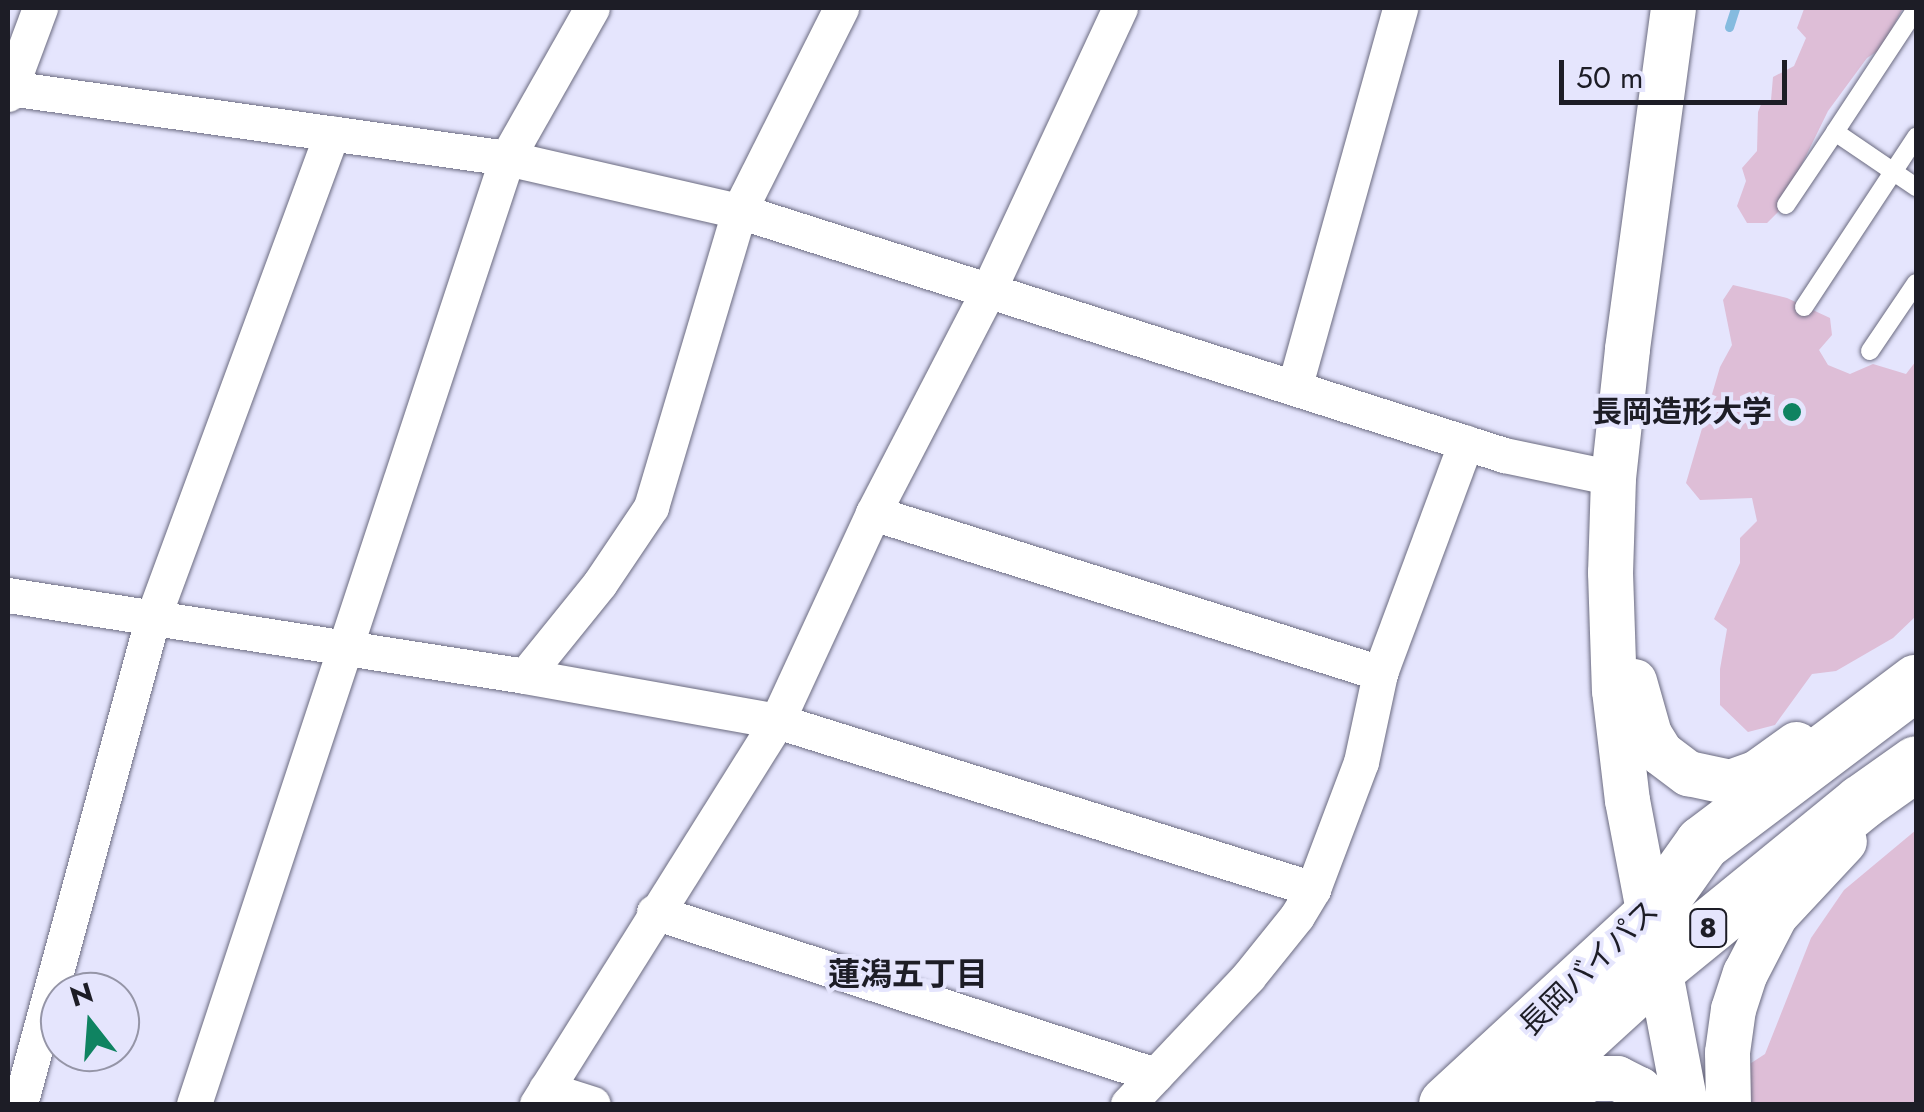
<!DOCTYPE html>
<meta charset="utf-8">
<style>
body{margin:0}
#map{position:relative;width:1924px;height:1112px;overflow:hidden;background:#e5e5fd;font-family:Jost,"Noto Sans JP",sans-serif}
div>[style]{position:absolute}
.green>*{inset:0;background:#debed7}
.stream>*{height:9px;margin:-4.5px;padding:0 4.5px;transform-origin:4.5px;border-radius:4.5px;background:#85bbdf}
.roads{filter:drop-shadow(0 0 2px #6b6b80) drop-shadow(0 0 2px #6b6b80)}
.service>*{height:18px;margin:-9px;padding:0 9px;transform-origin:9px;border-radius:9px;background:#fff}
.minor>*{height:35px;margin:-17.5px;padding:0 17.5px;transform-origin:17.5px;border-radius:17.5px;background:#fff}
.tertiary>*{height:45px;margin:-22.5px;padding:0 22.5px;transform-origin:22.5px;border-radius:22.5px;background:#fff}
.trunk>*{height:55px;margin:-27.5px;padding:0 27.5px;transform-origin:27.5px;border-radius:27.5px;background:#fff}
.dots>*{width:28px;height:28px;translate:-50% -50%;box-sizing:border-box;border:5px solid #e5e5fd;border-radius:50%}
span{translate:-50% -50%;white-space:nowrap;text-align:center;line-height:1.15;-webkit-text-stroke:8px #e5e5fd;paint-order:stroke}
.shield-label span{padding:2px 8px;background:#e5e5fd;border:2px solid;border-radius:8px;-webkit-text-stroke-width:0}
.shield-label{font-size:28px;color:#1d1d26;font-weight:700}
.poi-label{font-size:30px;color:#1d1d26;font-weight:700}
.right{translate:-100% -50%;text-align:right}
.street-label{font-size:30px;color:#1d1d26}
.neighbourhood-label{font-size:32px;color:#1d1d26;font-weight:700}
.frame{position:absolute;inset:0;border:10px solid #1d1d26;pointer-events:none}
.north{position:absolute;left:40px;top:972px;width:100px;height:100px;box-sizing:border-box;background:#e5e5fd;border:2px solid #9595a7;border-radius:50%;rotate:343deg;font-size:28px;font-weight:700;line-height:40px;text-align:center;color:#1d1d26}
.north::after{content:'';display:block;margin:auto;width:35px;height:45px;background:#0f8361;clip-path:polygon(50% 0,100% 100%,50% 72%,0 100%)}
.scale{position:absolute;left:1559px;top:60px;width:228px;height:45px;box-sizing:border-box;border:5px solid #1d1d26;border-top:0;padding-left:12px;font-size:30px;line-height:35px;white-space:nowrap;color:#1d1d26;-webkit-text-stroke:8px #e5e5fd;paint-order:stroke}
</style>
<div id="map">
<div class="green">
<i style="clip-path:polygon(1903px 8px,1881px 49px,1867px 58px,1828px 111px,1779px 211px,1767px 223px,1747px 223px,1737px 206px,1746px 181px,1742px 168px,1757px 151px,1758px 112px,1762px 102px,1771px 100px,1773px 77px,1794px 66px,1806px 38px,1797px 28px,1804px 9px)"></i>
<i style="clip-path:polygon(1733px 285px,1787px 298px,1830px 318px,1832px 335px,1819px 350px,1828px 365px,1850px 374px,1873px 364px,1906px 374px,1916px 361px,1916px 616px,1893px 638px,1836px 671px,1812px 674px,1775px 725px,1748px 732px,1720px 705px,1720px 669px,1727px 629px,1714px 619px,1740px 563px,1740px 538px,1757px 521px,1752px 498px,1700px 500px,1686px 483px,1720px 367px,1732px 345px,1723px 300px)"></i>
<i style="clip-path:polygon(1916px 830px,1916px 1104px,1745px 1104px,1742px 1069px,1765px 1054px,1811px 938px,1844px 890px)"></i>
</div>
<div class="stream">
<i style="left:1729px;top:27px;width:20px;rotate:-72deg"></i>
</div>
<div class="roads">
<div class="service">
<i style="left:1916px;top:9px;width:147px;rotate:123.4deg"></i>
<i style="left:1835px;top:132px;width:98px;rotate:34.2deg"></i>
<i style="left:1786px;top:205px;width:88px;rotate:-56.1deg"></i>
<i style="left:1804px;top:307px;width:204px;rotate:-56.6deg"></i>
<i style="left:1870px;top:351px;width:82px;rotate:-55.9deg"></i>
</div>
<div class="minor">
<i style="left:9px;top:88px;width:503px;rotate:8deg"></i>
<i style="left:507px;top:158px;width:238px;rotate:12.9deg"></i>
<i style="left:739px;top:211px;width:803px;rotate:17.69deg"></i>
<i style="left:1504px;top:455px;width:111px;rotate:11.9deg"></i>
<i style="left:8px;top:94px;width:92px;rotate:-69.6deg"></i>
<i style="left:1295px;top:385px;width:391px;rotate:-74.4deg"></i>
<i style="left:873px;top:513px;width:532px;rotate:17.51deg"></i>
<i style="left:8px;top:595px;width:523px;rotate:8.9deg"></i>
<i style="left:525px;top:676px;width:256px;rotate:10.1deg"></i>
<i style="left:777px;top:721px;width:562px;rotate:17.4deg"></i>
<i style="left:525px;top:676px;width:119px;rotate:-51.1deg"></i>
<i style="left:600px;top:583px;width:92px;rotate:-56.1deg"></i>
<i style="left:651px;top:507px;width:309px;rotate:-73.4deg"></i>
<i style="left:739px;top:211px;width:227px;rotate:-63.3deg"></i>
<i style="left:654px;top:912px;width:527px;rotate:18.02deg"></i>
<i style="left:546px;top:1089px;width:49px;rotate:17.7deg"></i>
<i style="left:20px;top:1104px;width:502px;rotate:-74.74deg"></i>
<i style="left:152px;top:620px;width:519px;rotate:-69.72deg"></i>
<i style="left:194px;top:1104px;width:996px;rotate:-71.69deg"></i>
<i style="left:507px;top:158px;width:172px;rotate:-60.5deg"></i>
<i style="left:537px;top:1104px;width:452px;rotate:-57.9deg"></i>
<i style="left:777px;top:721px;width:229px;rotate:-65.2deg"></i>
<i style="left:873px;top:513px;width:250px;rotate:-62.6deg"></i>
<i style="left:988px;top:291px;width:312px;rotate:-65deg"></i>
<i style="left:1128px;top:1104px;width:175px;rotate:-46.6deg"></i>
<i style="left:1248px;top:977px;width:78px;rotate:-51.2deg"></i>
<i style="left:1297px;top:916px;width:31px;rotate:-59deg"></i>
<i style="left:1313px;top:889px;width:136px;rotate:-69.3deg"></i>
<i style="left:1361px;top:762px;width:91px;rotate:-77.9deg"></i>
<i style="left:1380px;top:673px;width:246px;rotate:-69.6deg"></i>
</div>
<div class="tertiary">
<i style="left:1673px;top:8px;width:344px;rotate:97.7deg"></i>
<i style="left:1627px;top:349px;width:130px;rotate:96.2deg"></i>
<i style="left:1613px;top:478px;width:94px;rotate:91.8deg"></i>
<i style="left:1610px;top:572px;width:118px;rotate:88.1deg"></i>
<i style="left:1614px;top:690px;width:111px;rotate:83.3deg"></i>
<i style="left:1627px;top:800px;width:309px;rotate:79.2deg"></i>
<i style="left:1634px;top:681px;width:55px;rotate:74.2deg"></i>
<i style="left:1649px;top:734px;width:22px;rotate:58deg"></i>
<i style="left:1661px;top:753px;width:34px;rotate:37deg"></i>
<i style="left:1688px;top:773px;width:43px;rotate:12.1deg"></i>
<i style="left:1730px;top:782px;width:29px;rotate:-20deg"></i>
<i style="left:1757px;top:772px;width:48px;rotate:-35.7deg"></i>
<i style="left:1537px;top:1104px;width:60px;rotate:-25.7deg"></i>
<i style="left:1591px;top:1078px;width:26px"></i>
<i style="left:1617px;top:1078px;width:25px;rotate:27deg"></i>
<i style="left:1639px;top:1089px;width:19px;rotate:54deg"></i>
<i style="left:1728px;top:1104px;width:52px;rotate:-91.1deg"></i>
<i style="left:1727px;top:1052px;width:43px;rotate:-82.1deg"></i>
<i style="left:1733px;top:1009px;width:38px;rotate:-72deg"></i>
<i style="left:1745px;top:973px;width:65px;rotate:-62.7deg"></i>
<i style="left:1775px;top:915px;width:101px;rotate:-47deg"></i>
</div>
<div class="trunk">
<i style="left:1446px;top:1104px;width:277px;rotate:-42.7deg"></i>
<i style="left:1650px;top:916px;width:90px;rotate:-54.5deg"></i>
<i style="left:1702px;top:843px;width:268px;rotate:-37deg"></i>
<i style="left:1509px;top:1104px;width:205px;rotate:-42.4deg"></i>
<i style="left:1660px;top:966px;width:259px;rotate:-39.2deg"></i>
<i style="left:1861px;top:802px;width:67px;rotate:-35.3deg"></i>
</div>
</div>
<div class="dots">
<i style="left:1792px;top:412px;background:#0f8361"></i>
</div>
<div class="shield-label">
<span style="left:1708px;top:928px">8</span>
</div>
<div class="poi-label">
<span class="right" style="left:1772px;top:412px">長岡造形大学</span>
</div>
<div class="street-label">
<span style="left:1589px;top:968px;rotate:-44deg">長岡バイパス</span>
</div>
<div class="neighbourhood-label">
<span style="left:908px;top:974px">蓮潟五丁目</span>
</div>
<div class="frame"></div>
<div class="north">N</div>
<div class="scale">50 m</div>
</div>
